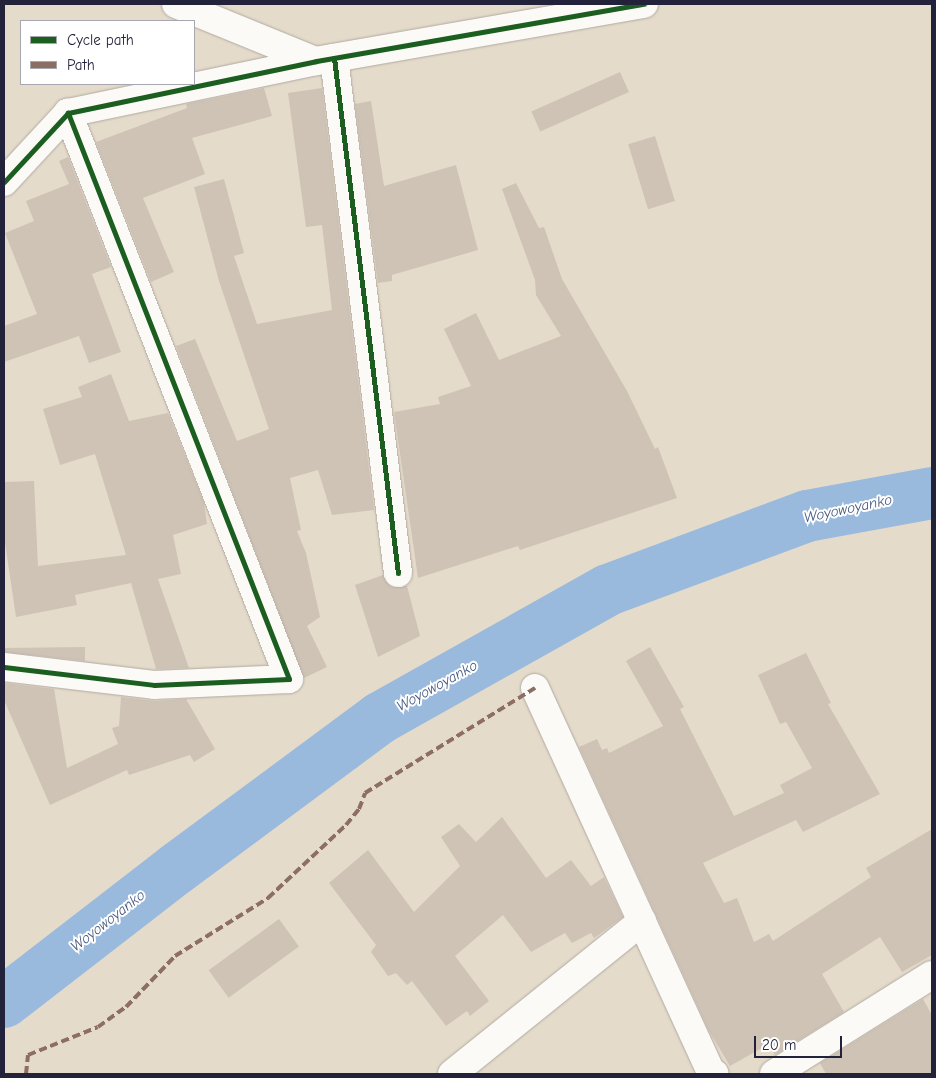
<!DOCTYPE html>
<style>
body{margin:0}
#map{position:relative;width:936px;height:1078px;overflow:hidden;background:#e5dbca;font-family:"Comic Neue",sans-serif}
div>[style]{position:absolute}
.river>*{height:52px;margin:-26px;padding:0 26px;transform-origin:26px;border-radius:26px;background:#99badd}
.building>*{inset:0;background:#cfc3b6;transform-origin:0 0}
.roads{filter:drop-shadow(0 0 1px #b0aaa2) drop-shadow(0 0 1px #b0aaa2)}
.minor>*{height:28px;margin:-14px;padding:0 14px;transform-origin:14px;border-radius:14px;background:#fbfaf7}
.quiet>*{height:4px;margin-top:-2px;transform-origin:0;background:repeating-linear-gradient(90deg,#8d6e63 0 8px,transparent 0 12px)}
.cycleway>*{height:5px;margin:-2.5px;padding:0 2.5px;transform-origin:2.5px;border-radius:2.5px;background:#1b5e20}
span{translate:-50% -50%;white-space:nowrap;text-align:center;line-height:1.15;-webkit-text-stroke:4px #fff;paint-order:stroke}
.water-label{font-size:15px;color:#44597f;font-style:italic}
.frame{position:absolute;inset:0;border:5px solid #22223b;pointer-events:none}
.legend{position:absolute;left:20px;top:20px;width:175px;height:65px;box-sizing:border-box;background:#fff;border:1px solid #a7a7b1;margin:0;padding:6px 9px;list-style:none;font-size:15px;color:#22223b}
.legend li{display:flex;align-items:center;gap:10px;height:25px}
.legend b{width:25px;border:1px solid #a7a7b1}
.scale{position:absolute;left:754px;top:1036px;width:88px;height:22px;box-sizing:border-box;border:2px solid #22223b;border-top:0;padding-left:6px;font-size:15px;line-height:18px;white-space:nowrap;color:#22223b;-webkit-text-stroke:4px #fff;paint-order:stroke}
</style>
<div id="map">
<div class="river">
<i style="left:4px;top:1002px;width:217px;rotate:-37.7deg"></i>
<i style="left:176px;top:869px;width:254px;rotate:-36.5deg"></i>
<i style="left:380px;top:718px;width:261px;rotate:-29.3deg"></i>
<i style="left:608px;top:590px;width:212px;rotate:-20.4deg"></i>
<i style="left:807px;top:516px;width:127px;rotate:-10.4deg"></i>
</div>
<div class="building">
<i style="left:620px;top:72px;width:22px;height:97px;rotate:66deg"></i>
<i style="clip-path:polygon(264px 88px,272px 116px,192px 138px,205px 174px,143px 198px,174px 272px,151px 282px,96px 142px,187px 108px,186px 104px)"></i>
<i style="clip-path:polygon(322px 88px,374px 510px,332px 515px,318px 470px,290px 478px,301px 530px,297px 531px,306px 553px,320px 617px,307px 626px,327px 667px,304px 678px,176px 346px,195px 339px,237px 441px,269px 429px,219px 281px,194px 187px,224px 179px,244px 253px,234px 256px,257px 324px,332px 310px,322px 225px,306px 227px,288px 93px)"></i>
<i style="clip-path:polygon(371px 101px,384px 186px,456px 165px,478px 250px,392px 275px,392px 281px,378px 283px,355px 104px)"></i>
<i style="left:655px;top:136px;width:68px;height:28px;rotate:73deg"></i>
<i style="clip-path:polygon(68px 157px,111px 267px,92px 274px,121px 352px,89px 363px,79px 336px,4px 362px,4px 326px,37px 314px,5px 233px,34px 221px,26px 201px,69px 184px,59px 161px)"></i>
<i style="clip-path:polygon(516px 183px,539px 228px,544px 227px,562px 279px,627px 391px,655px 449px,658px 447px,677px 498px,520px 550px,518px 546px,418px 578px,394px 412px,440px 404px,438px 397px,471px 386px,444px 329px,476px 313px,499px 360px,561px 336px,536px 295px,535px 280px,502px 189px)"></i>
<i style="clip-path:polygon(111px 374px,129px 421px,168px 413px,204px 503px,207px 524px,173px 535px,181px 574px,158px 579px,189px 668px,156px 669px,131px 583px,75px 595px,77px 605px,16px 617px,4px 536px,4px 482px,34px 481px,38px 566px,126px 555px,95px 454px,60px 465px,43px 409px,82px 397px,78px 387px)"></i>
<i style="clip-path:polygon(383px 575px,392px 587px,407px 586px,420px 636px,378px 657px,355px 585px)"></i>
<i style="clip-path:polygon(85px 647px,85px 661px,4px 652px,4px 648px)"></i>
<i style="clip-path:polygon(650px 647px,684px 707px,680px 709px,734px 816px,784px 793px,780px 785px,812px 768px,786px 722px,780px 724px,758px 675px,806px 653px,831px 703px,828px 704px,880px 794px,803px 832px,796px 820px,703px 863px,724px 903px,737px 898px,754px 942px,769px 934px,773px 941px,871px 877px,866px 868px,932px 829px,932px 955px,902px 972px,880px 937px,822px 974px,844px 1012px,775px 1055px,769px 1044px,730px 1066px,709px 1031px,579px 747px,597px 739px,602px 750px,607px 748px,609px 753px,663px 726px,626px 661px)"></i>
<i style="clip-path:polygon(4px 683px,54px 689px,67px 768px,118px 744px,112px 728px,119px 726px,121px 697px,155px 701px,186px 699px,215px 749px,194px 762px,190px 755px,129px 775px,127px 770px,50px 805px,4px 700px)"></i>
<i style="clip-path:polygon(502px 817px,546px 878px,571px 860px,591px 886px,604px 877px,623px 917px,594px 938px,591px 933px,572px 943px,565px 933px,531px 952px,503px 915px,455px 956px,489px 1001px,470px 1016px,467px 1011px,446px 1026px,412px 981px,407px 985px,396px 973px,388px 976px,371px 952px,376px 945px,329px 883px,368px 850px,414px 912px,460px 866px,441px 837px,459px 824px,476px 842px)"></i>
<i style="left:279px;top:919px;width:34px;height:87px;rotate:54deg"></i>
<i style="clip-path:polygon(923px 999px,932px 1015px,932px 1074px,826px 1074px,820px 1063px)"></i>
</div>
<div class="roads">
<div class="minor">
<i style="left:176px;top:4px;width:151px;rotate:22.2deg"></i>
<i style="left:334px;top:58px;width:519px;rotate:82.92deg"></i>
<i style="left:4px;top:182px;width:94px;rotate:-47.2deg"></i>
<i style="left:68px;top:113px;width:253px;rotate:-11.8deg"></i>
<i style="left:316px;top:61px;width:333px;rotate:-9.9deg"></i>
<i style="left:4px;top:667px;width:151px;rotate:6.8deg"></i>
<i style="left:154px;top:685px;width:135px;rotate:-2.5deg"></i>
<i style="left:289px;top:679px;width:608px;rotate:-111.33deg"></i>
<i style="left:535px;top:688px;width:422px;rotate:65.4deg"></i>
<i style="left:711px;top:1072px;width:4px;rotate:27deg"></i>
<i style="left:452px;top:1074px;width:244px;rotate:-38.8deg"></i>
<i style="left:774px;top:1074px;width:186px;rotate:-32.1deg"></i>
</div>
</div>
<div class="quiet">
<i style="left:26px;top:1074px;width:19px;rotate:-84deg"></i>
<i style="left:28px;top:1055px;width:75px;rotate:-21.8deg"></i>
<i style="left:98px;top:1027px;width:34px;rotate:-36deg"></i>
<i style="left:126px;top:1007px;width:71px;rotate:-46.1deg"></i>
<i style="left:175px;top:956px;width:110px;rotate:-31.9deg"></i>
<i style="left:268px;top:898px;width:107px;rotate:-43.1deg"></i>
<i style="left:346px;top:825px;width:21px;rotate:-51deg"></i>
<i style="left:359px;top:809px;width:17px;rotate:-69deg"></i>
<i style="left:365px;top:793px;width:200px;rotate:-31.7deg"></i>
</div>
<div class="cycleway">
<i style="left:334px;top:58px;width:519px;rotate:82.92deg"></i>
<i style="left:4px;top:182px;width:94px;rotate:-47.2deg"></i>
<i style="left:68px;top:113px;width:253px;rotate:-11.8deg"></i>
<i style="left:316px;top:61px;width:333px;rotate:-9.9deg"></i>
<i style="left:4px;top:667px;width:151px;rotate:6.8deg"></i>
<i style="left:154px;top:685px;width:135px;rotate:-2.5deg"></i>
<i style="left:289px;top:679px;width:608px;rotate:-111.33deg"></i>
</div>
<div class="water-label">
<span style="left:848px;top:509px;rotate:-12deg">Woyowoyanko</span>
<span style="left:437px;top:686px;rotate:-29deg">Woyowoyanko</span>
<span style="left:108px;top:921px;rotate:-38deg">Woyowoyanko</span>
</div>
<div class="frame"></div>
<ul class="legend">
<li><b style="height:6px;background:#1b5e20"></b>Cycle path</li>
<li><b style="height:6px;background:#8d6e63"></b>Path</li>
</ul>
<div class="scale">20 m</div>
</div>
